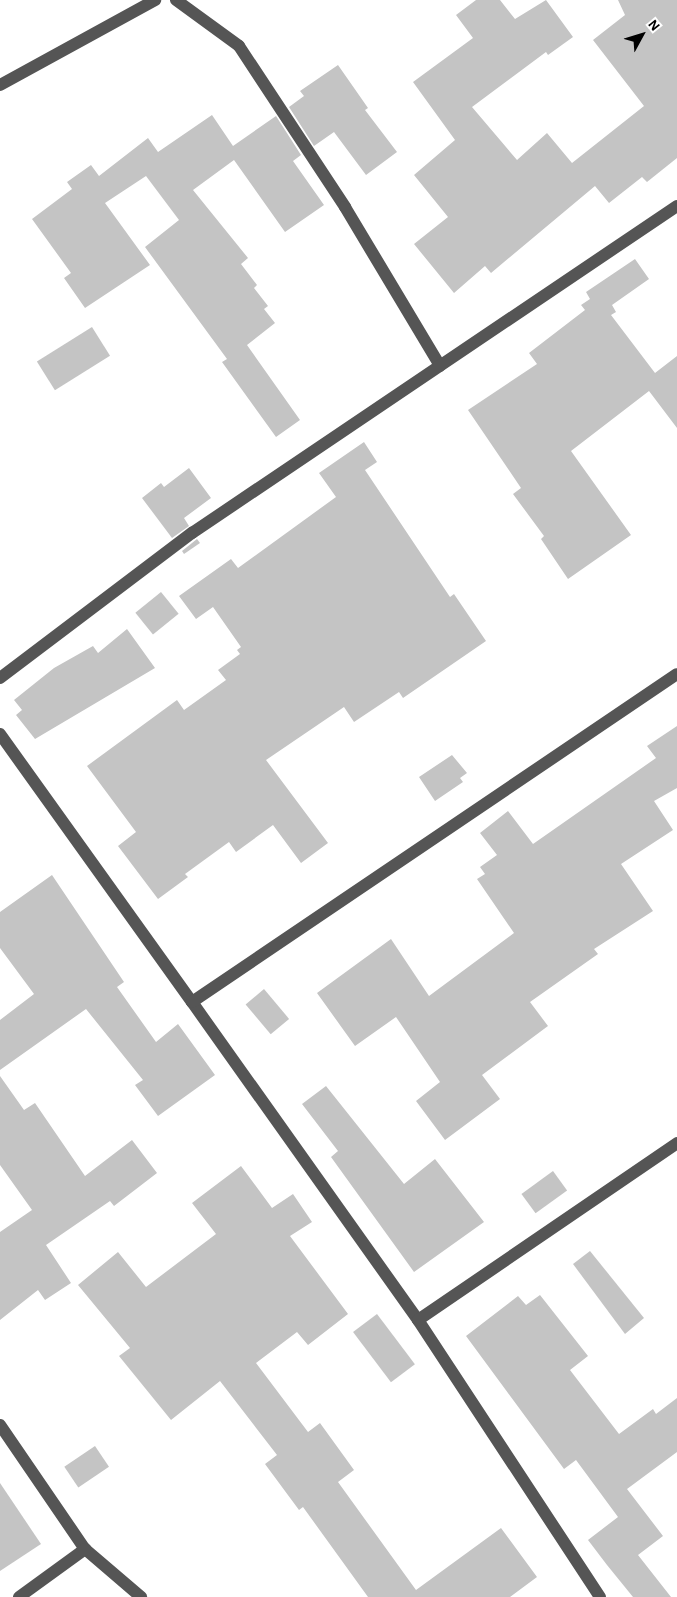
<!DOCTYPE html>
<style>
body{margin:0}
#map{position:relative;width:677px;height:1597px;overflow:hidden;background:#fff;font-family:"Alegreya Sans",sans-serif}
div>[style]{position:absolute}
.building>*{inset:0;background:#c4c4c4;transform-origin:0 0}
.minor>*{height:12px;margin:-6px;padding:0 6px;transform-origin:6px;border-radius:6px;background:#555}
span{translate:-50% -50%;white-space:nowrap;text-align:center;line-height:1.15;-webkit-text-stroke:4px #fff;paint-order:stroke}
.north{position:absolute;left:617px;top:10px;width:50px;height:50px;-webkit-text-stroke:4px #fff;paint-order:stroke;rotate:51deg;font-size:14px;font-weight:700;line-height:20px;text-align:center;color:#000}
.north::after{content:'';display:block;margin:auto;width:18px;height:22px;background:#000;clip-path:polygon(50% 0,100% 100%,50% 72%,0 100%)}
</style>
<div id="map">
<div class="building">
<i style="clip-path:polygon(476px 0,500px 0,515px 19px,546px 0,573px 37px,548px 55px,546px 52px,472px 107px,517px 160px,547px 133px,572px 163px,644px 106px,593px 40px,625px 15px,618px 0,677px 0,677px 158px,647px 182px,642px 177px,609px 203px,595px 186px,491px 273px,485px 266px,454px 293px,414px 244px,448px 217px,414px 175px,455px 140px,413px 82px,473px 38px,456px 15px)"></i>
<i style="clip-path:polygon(338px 65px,368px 108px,365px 110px,397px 152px,366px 175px,334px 132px,314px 146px,289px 107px,304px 96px,300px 91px)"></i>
<i style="clip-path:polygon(212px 115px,233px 146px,276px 116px,301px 155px,293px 161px,324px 205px,285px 232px,234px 160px,193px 190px,248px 258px,241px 264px,257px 285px,254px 288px,268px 306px,264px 309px,275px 323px,247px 345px,300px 420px,276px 437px,222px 362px,227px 359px,145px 247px,179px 220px,146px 176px,105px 203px,150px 265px,85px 308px,64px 278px,71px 273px,32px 219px,72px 189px,67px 182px,91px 165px,99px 176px,148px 138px,158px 152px)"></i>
<i style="clip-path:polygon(635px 259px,649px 279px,612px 305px,616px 312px,611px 315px,655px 373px,677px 356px,677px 428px,649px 391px,571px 451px,631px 535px,568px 579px,541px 539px,544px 536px,513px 494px,521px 488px,468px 410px,537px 364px,529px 353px,585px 310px,581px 305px,590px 299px,586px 292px)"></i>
<i style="left:92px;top:327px;width:34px;height:65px;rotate:58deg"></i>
<i style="clip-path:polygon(364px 442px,377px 462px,365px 470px,450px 597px,454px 594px,486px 641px,403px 698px,399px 692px,354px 722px,344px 707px,266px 760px,328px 843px,301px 863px,273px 825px,236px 852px,229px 842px,185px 874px,188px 877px,158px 899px,118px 846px,136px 832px,87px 766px,177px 700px,184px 710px,226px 680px,218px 670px,240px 654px,237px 650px,241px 647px,213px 607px,196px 619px,179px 596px,231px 559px,238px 568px,336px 497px,319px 473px)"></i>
<i style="clip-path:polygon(189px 468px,211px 498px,184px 518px,189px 526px,172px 538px,142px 498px,161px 483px,164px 487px)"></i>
<i style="clip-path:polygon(197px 539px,200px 543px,184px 554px,182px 551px)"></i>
<i style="left:161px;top:592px;width:28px;height:33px;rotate:51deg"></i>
<i style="clip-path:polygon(127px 629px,155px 668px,35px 739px,16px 715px,22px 710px,14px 700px,54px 668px,93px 646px,98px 653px)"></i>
<i style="clip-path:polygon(677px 726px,677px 788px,654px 801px,673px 830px,621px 864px,653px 911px,594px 949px,598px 954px,530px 1002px,548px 1026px,482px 1075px,500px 1099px,445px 1140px,416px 1101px,440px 1082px,396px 1017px,355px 1046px,317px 993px,391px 939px,429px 996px,514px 933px,477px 879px,485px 874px,480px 867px,497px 855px,480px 833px,508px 811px,533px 844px,656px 758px,647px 746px)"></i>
<i style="clip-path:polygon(452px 755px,467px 773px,460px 778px,463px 782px,435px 801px,419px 777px)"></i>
<i style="clip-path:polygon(52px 875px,124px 982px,117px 987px,156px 1042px,178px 1024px,215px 1075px,158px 1116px,135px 1085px,143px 1080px,86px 1009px,0 1070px,0 1020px,34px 994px,0 948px,0 912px)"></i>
<i style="left:264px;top:989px;width:39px;height:24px;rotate:50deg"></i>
<i style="clip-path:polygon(0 1076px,24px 1110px,35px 1103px,85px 1176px,132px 1140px,157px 1173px,114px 1206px,110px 1201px,46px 1245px,71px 1283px,45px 1300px,38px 1290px,0 1320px,0 1232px,32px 1210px,0 1165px)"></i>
<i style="clip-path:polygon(326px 1086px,404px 1184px,435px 1159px,484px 1222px,414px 1272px,331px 1157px,338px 1151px,302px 1104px)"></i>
<i style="clip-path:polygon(241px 1166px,272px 1208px,293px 1194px,312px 1222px,290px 1236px,348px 1314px,308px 1345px,297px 1332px,256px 1363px,308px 1432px,320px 1423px,354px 1470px,338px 1482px,416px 1590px,501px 1528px,537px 1577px,510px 1597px,368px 1597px,303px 1507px,299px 1510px,265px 1464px,277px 1455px,220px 1381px,171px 1420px,119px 1356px,130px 1348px,78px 1285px,118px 1252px,146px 1287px,216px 1234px,192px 1203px)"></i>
<i style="left:553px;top:1171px;width:24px;height:39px;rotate:54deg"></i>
<i style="clip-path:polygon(590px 1251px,644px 1318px,625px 1334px,573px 1264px)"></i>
<i style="clip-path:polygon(540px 1295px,588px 1356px,570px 1370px,619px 1434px,653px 1409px,656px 1414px,677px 1398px,677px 1452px,627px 1489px,663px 1536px,638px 1555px,671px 1597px,633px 1597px,607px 1565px,588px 1540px,618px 1517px,576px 1460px,564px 1469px,466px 1336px,518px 1296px,526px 1305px)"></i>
<i style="left:377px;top:1314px;width:63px;height:30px;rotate:53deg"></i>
<i style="left:95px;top:1446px;width:25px;height:37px;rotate:56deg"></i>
<i style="clip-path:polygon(0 1483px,41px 1544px,0 1571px)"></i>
</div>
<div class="minor">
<i style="left:176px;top:0;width:78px;rotate:36.1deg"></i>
<i style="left:239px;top:46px;width:193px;rotate:56.6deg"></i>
<i style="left:345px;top:207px;width:185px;rotate:59.1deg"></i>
<i style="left:0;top:85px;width:177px;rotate:-28.7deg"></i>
<i style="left:0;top:678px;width:241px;rotate:-37.1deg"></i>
<i style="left:192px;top:533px;width:585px;rotate:-33.99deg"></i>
<i style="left:0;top:734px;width:330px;rotate:54.4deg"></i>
<i style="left:418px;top:1320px;width:390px;rotate:-125.4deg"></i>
<i style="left:192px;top:1002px;width:585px;rotate:-34.07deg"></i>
<i style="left:0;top:1425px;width:150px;rotate:55.6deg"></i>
<i style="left:85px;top:1549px;width:74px;rotate:40.6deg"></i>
<i style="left:19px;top:1597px;width:82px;rotate:-36deg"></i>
<i style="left:600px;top:1597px;width:331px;rotate:-123.3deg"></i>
<i style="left:418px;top:1320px;width:314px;rotate:-34.3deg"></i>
</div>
<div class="north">N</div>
</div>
